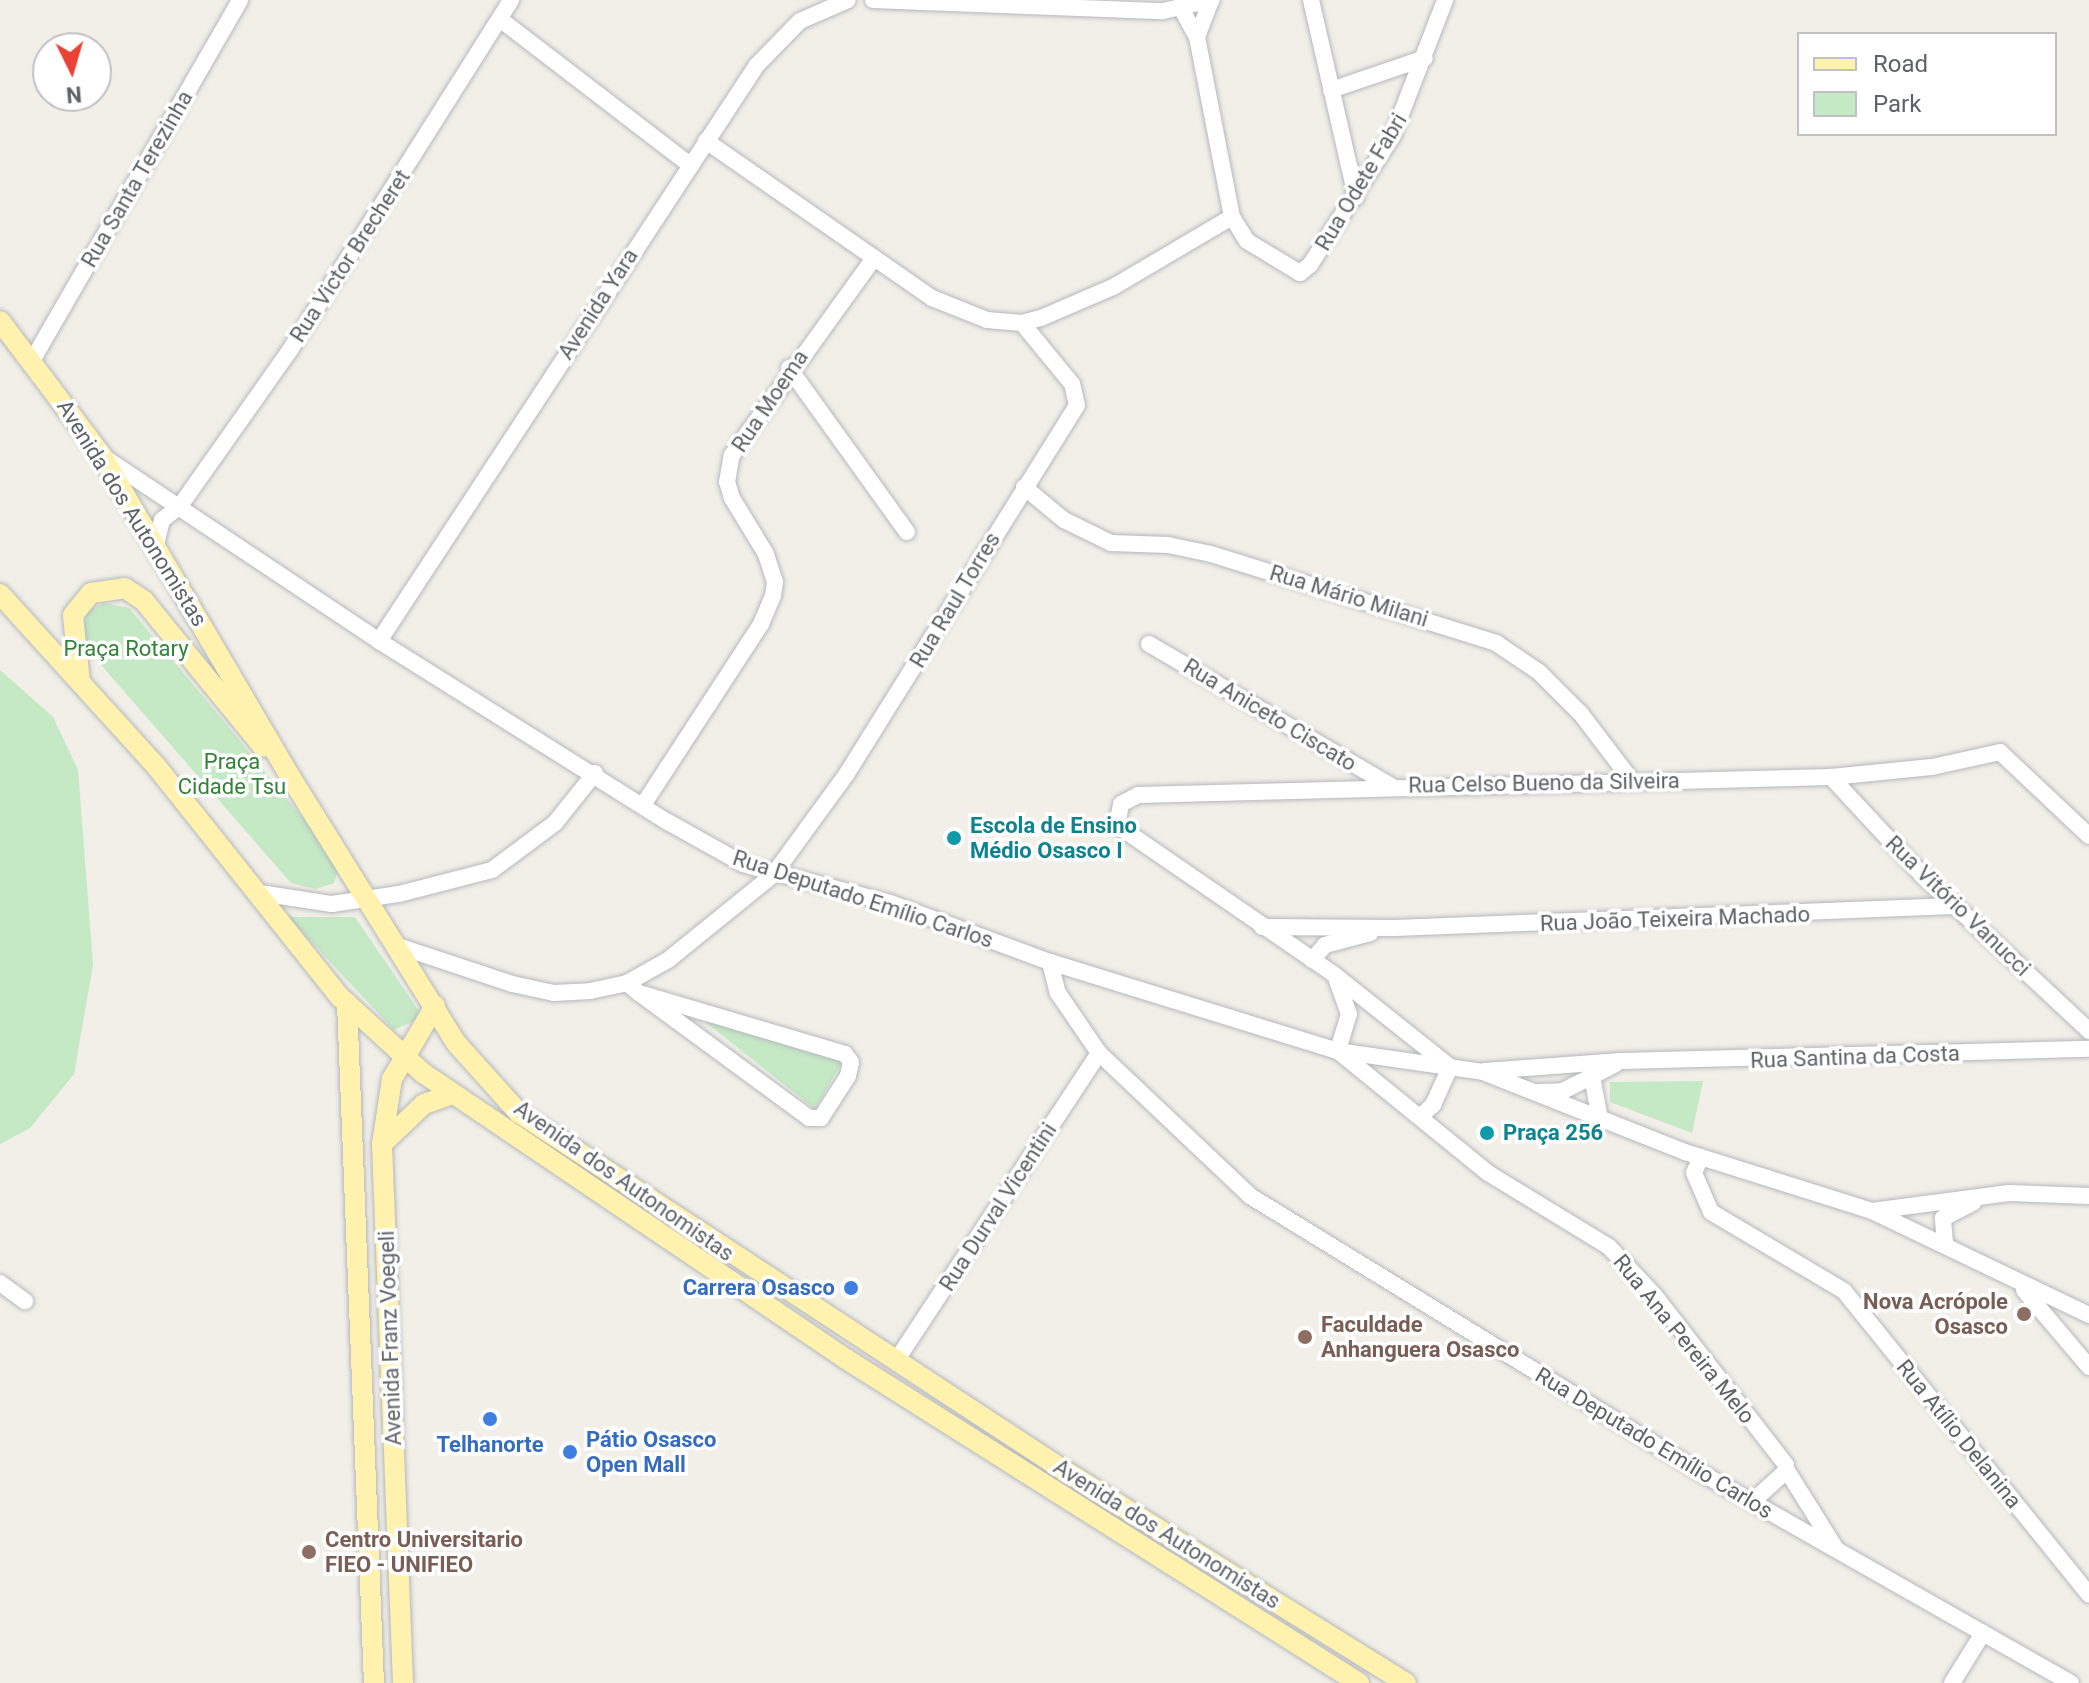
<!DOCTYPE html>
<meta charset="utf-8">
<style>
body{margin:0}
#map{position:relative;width:2089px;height:1683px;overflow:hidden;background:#f1efe8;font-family:Roboto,sans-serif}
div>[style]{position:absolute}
.green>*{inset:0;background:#c5e8c5}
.roads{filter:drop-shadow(0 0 2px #b5b8bc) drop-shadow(0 0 2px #b5b8bc)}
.minor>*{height:16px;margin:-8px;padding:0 8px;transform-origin:8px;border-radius:8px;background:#fff}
.major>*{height:20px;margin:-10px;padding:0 10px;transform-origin:10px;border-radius:10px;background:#fff2af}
.dots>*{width:22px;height:22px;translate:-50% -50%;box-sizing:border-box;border:4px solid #fff;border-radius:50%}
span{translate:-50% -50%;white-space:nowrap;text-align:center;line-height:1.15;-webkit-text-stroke:7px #fff;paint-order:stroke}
.street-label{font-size:22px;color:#5f6368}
.park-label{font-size:22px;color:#348238}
.culture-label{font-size:22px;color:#0d838f;font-weight:700}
.left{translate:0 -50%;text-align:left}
.shop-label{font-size:22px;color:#366cbe;font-weight:700}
.right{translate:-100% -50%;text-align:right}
.education-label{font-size:22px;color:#785e54;font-weight:700}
.legend{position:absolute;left:1797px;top:32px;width:260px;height:104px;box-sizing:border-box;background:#fff;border:2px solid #bfc1c3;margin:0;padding:10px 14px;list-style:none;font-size:24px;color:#5f6368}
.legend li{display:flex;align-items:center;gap:16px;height:40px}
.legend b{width:40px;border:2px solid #bfc1c3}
.north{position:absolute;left:32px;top:32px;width:80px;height:80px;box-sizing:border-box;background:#fff;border:2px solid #bfc1c3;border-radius:50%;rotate:175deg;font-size:22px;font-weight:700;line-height:32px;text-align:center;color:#5f6368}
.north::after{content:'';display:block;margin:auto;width:28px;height:36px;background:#ea4335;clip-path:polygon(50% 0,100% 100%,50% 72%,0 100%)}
</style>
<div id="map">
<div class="green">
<i style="clip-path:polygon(104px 603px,129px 608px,231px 730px,340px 864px,334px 883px,315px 889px,291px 883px,82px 643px,87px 611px)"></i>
<i style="clip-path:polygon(0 670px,53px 717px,78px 770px,93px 965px,74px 1074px,30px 1128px,0 1144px)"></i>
<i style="clip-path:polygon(288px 917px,355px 917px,423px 1017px,394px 1030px)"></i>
<i style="clip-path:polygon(695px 1014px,843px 1061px,815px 1109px)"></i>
<i style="clip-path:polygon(1703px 1081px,1692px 1133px,1610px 1102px,1610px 1082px)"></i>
</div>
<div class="roads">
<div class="minor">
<i style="left:873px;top:0;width:290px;rotate:2.2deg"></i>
<i style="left:1163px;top:11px;width:50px;rotate:-12.7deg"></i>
<i style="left:1311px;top:0;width:202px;rotate:77.1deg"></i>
<i style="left:501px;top:20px;width:237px;rotate:37.5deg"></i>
<i style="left:1197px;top:37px;width:39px;rotate:-69deg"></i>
<i style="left:1331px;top:90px;width:99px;rotate:-18.8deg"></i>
<i style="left:706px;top:141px;width:275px;rotate:34.8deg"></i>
<i style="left:932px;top:298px;width:59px;rotate:21.8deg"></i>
<i style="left:987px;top:320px;width:35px;rotate:5deg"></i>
<i style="left:1022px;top:323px;width:20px;rotate:-15deg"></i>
<i style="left:1041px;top:318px;width:78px;rotate:-23.3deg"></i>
<i style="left:1113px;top:287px;width:138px;rotate:-30.5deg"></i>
<i style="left:1232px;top:217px;width:183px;rotate:-101deg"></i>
<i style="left:1197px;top:37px;width:31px;rotate:-119deg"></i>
<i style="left:1232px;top:217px;width:28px;rotate:58deg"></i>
<i style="left:1247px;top:241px;width:62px;rotate:31.1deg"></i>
<i style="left:1300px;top:273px;width:13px;rotate:-39deg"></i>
<i style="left:1310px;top:265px;width:154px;rotate:-57.4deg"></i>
<i style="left:1393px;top:135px;width:145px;rotate:-68.9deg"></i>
<i style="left:33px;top:359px;width:414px;rotate:-60deg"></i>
<i style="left:789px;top:368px;width:202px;rotate:54.3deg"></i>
<i style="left:105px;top:458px;width:329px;rotate:33.7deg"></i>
<i style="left:379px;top:641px;width:341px;rotate:32.1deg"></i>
<i style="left:668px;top:822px;width:86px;rotate:29.2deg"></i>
<i style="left:743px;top:864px;width:155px;rotate:14.9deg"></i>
<i style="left:893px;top:904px;width:167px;rotate:20.3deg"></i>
<i style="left:1050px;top:962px;width:301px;rotate:17.2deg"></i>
<i style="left:1338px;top:1051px;width:147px;rotate:8.2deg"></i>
<i style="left:1483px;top:1072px;width:217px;rotate:21.6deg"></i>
<i style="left:1685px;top:1152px;width:196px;rotate:17.5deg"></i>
<i style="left:1872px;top:1211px;width:241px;rotate:25.6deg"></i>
<i style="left:1024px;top:487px;width:52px;rotate:39.5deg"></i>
<i style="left:1064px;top:520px;width:52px;rotate:26.1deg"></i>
<i style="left:1111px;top:543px;width:57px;rotate:2deg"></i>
<i style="left:1168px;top:545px;width:44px;rotate:11.8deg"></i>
<i style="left:1211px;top:554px;width:299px;rotate:17.3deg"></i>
<i style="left:1496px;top:643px;width:52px;rotate:34deg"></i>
<i style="left:1539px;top:672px;width:59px;rotate:45deg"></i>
<i style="left:1581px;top:714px;width:84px;rotate:52.7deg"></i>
<i style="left:156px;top:544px;width:25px;rotate:-76deg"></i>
<i style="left:162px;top:520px;width:23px;rotate:-38deg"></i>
<i style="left:180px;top:506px;width:191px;rotate:-54.8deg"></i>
<i style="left:290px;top:350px;width:414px;rotate:-57.7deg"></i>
<i style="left:379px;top:641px;width:689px;rotate:-56.73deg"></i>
<i style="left:757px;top:65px;width:62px;rotate:-45.7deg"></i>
<i style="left:800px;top:21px;width:52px;rotate:-23.6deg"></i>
<i style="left:1149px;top:644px;width:281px;rotate:30.4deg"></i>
<i style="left:1831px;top:777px;width:134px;rotate:47.1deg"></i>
<i style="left:1922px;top:875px;width:229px;rotate:43deg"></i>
<i style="left:643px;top:805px;width:216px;rotate:-56.9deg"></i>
<i style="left:761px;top:624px;width:30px;rotate:-67deg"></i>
<i style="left:773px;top:596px;width:14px;rotate:-82deg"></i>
<i style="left:775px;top:582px;width:29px;rotate:-108deg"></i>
<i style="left:766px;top:554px;width:66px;rotate:-121.3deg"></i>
<i style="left:732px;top:498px;width:17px;rotate:-107deg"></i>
<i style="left:727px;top:482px;width:27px;rotate:-80deg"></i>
<i style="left:732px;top:455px;width:243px;rotate:-54.2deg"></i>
<i style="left:260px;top:893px;width:73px;rotate:8.7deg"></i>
<i style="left:332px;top:904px;width:68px;rotate:-8.5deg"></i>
<i style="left:399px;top:894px;width:96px;rotate:-14.5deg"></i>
<i style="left:492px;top:870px;width:79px;rotate:-36.7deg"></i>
<i style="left:555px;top:823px;width:64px;rotate:-51.3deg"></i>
<i style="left:1262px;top:927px;width:133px;rotate:0.4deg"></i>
<i style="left:1395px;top:928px;width:559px;rotate:-2.25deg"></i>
<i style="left:398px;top:946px;width:120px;rotate:18.4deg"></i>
<i style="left:512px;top:984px;width:43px;rotate:12.1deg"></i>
<i style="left:554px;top:993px;width:36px;rotate:-3deg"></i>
<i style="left:590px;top:991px;width:38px;rotate:-12deg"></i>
<i style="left:627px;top:983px;width:47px;rotate:-29.3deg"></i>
<i style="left:668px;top:960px;width:135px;rotate:-39deg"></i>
<i style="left:773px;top:875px;width:124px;rotate:-53.9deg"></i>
<i style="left:846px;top:775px;width:436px;rotate:-58deg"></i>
<i style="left:1077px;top:405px;width:22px;rotate:-103deg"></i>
<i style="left:1072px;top:384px;width:79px;rotate:-129.3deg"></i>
<i style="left:1312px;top:960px;width:20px;rotate:-49deg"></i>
<i style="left:1325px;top:945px;width:47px;rotate:-14.9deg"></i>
<i style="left:1050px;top:962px;width:32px;rotate:76deg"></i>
<i style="left:1058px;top:993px;width:73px;rotate:55.7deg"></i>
<i style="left:1099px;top:1053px;width:208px;rotate:43.4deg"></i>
<i style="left:1250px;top:1196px;width:532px;rotate:31.54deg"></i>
<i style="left:1703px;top:1474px;width:423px;rotate:29.6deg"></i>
<i style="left:1337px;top:981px;width:35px;rotate:70deg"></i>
<i style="left:1349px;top:1014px;width:39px;rotate:107deg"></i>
<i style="left:1338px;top:1051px;width:193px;rotate:39.1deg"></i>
<i style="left:1488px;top:1173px;width:142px;rotate:31.4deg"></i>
<i style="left:1609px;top:1247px;width:67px;rotate:46.8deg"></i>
<i style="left:1655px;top:1296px;width:214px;rotate:52.2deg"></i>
<i style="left:1786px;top:1465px;width:7px;rotate:98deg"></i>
<i style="left:1785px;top:1472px;width:45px;rotate:137.7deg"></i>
<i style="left:627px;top:983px;width:16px;rotate:40deg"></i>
<i style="left:639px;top:993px;width:211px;rotate:36.3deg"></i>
<i style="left:809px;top:1118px;width:12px"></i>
<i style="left:821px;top:1118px;width:50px;rotate:-57.3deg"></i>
<i style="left:848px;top:1076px;width:14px;rotate:-78deg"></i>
<i style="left:851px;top:1062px;width:10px;rotate:-127deg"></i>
<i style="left:845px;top:1054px;width:215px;rotate:-163.5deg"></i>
<i style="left:1449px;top:1066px;width:149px;rotate:-141.5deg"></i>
<i style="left:1332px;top:973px;width:261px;rotate:-145.5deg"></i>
<i style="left:1117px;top:825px;width:21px;rotate:-79deg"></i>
<i style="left:1121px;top:804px;width:19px;rotate:-28deg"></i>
<i style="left:1138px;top:795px;width:693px;rotate:-1.49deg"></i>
<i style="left:1831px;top:777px;width:101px;rotate:-5.7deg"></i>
<i style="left:1932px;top:767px;width:70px;rotate:-12.4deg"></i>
<i style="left:2000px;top:752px;width:122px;rotate:43.3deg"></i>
<i style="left:1485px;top:1071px;width:136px;rotate:-4.2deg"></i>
<i style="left:1621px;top:1061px;width:468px;rotate:-1.5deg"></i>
<i style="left:1592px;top:1076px;width:44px;rotate:79.5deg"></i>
<i style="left:1538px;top:1092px;width:25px;rotate:-2deg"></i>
<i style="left:1563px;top:1091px;width:59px;rotate:-27deg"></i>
<i style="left:1420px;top:1117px;width:18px;rotate:-43deg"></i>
<i style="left:1433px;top:1105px;width:42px;rotate:-65.9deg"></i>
<i style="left:1701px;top:1157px;width:17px;rotate:114deg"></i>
<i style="left:1694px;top:1173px;width:43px;rotate:66.4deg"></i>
<i style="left:1711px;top:1212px;width:155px;rotate:30.7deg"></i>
<i style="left:1844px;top:1291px;width:390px;rotate:51.1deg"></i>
<i style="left:1872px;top:1211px;width:138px;rotate:-7.5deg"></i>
<i style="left:2009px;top:1193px;width:80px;rotate:2.1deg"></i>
<i style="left:1945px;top:1243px;width:25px;rotate:-95deg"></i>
<i style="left:1943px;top:1218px;width:34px;rotate:-27deg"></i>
<i style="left:0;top:1283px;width:31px;rotate:36deg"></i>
<i style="left:2024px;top:1290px;width:101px;rotate:49.8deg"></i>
<i style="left:896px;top:1361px;width:369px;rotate:-56.6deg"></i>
<i style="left:1786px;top:1469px;width:94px;rotate:58deg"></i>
<i style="left:1952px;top:1683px;width:59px;rotate:-58.2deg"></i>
</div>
<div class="major">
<i style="left:0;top:321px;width:169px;rotate:52.9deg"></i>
<i style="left:102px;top:456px;width:368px;rotate:59.6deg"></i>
<i style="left:288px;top:773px;width:319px;rotate:58.1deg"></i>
<i style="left:457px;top:1044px;width:93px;rotate:48.1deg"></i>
<i style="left:519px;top:1113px;width:649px;rotate:33.25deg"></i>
<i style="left:1062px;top:1469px;width:405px;rotate:31.9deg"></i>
<i style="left:0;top:594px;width:232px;rotate:47.8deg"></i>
<i style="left:156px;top:766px;width:295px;rotate:51.5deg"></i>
<i style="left:340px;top:997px;width:113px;rotate:42.5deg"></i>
<i style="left:423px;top:1073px;width:511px;rotate:34.06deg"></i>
<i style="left:846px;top:1359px;width:607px;rotate:32.28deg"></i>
<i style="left:80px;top:682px;width:67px;rotate:-96deg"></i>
<i style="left:73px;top:615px;width:28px;rotate:-51deg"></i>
<i style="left:91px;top:593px;width:34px;rotate:-8deg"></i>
<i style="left:125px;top:588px;width:23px;rotate:34deg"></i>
<i style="left:144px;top:601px;width:188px;rotate:50.8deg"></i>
<i style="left:347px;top:1003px;width:681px;rotate:87.73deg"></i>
<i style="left:382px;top:1144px;width:58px;rotate:-43.6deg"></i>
<i style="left:424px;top:1104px;width:28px;rotate:-19deg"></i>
<i style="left:403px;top:1683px;width:539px;rotate:-92.23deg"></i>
<i style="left:382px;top:1144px;width:66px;rotate:-81.3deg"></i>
<i style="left:392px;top:1079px;width:85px;rotate:-59.5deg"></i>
</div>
</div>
<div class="dots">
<i style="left:954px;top:838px;background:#0f9aa8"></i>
<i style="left:1487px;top:1133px;background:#0f9aa8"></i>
<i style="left:851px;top:1288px;background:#3f7fe0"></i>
<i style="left:2024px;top:1314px;background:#8d6e63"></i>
<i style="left:1305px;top:1337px;background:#8d6e63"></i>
<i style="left:490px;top:1419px;background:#3f7fe0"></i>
<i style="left:570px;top:1452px;background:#3f7fe0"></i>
<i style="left:309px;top:1552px;background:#8d6e63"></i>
</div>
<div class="street-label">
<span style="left:137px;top:179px;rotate:-60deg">Rua Santa Terezinha</span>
<span style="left:1361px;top:182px;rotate:-59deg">Rua Odete Fabri</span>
<span style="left:350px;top:256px;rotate:-57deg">Rua Victor Brecheret</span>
<span style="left:598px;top:304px;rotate:-57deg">Avenida Yara</span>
<span style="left:770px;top:401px;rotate:-56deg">Rua Moema</span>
<span style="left:132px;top:513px;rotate:58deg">Avenida dos Autonomistas</span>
<span style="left:1349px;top:596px;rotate:17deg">Rua Mário Milani</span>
<span style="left:955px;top:600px;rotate:-59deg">Rua Raul Torres</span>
<span style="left:1270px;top:715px;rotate:31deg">Rua Aniceto Ciscato</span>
<span style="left:1544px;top:783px;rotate:-1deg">Rua Celso Bueno da Silveira</span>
<span style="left:863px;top:899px;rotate:18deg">Rua Deputado Emílio Carlos</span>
<span style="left:1958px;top:906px;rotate:44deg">Rua Vitório Vanucci</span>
<span style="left:1675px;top:919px;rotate:-2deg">Rua João Teixeira Machado</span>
<span style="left:1855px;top:1057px;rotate:-2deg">Rua Santina da Costa</span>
<span style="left:624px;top:1181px;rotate:35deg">Avenida dos Autonomistas</span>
<span style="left:998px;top:1207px;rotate:-57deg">Rua Durval Vicentini</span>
<span style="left:390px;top:1338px;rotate:-92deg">Avenida Franz Voegeli</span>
<span style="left:1684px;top:1339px;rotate:51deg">Rua Ana Pereira Melo</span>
<span style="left:1959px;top:1434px;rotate:51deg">Rua Atílio Delanina</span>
<span style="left:1654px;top:1443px;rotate:31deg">Rua Deputado Emílio Carlos</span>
<span style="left:1167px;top:1534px;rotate:32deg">Avenida dos Autonomistas</span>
</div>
<div class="park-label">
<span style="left:126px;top:649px">Praça Rotary</span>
<span style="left:232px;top:774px">Praça<br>Cidade Tsu</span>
</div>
<div class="culture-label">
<span class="left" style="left:970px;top:838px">Escola de Ensino<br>Médio Osasco I</span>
<span class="left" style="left:1503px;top:1133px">Praça 256</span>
</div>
<div class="shop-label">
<span class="right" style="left:835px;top:1288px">Carrera Osasco</span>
<span class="left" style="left:586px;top:1452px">Pátio Osasco<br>Open Mall</span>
<span style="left:490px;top:1445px">Telhanorte</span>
</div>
<div class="education-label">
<span class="right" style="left:2008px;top:1314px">Nova Acrópole<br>Osasco</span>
<span class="left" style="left:1321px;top:1337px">Faculdade<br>Anhanguera Osasco</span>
<span class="left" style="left:325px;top:1552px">Centro Universitario<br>FIEO - UNIFIEO</span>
</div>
<ul class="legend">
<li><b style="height:10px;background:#fff2af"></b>Road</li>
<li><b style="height:22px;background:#c5e8c5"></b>Park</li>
</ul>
<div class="north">N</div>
</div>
